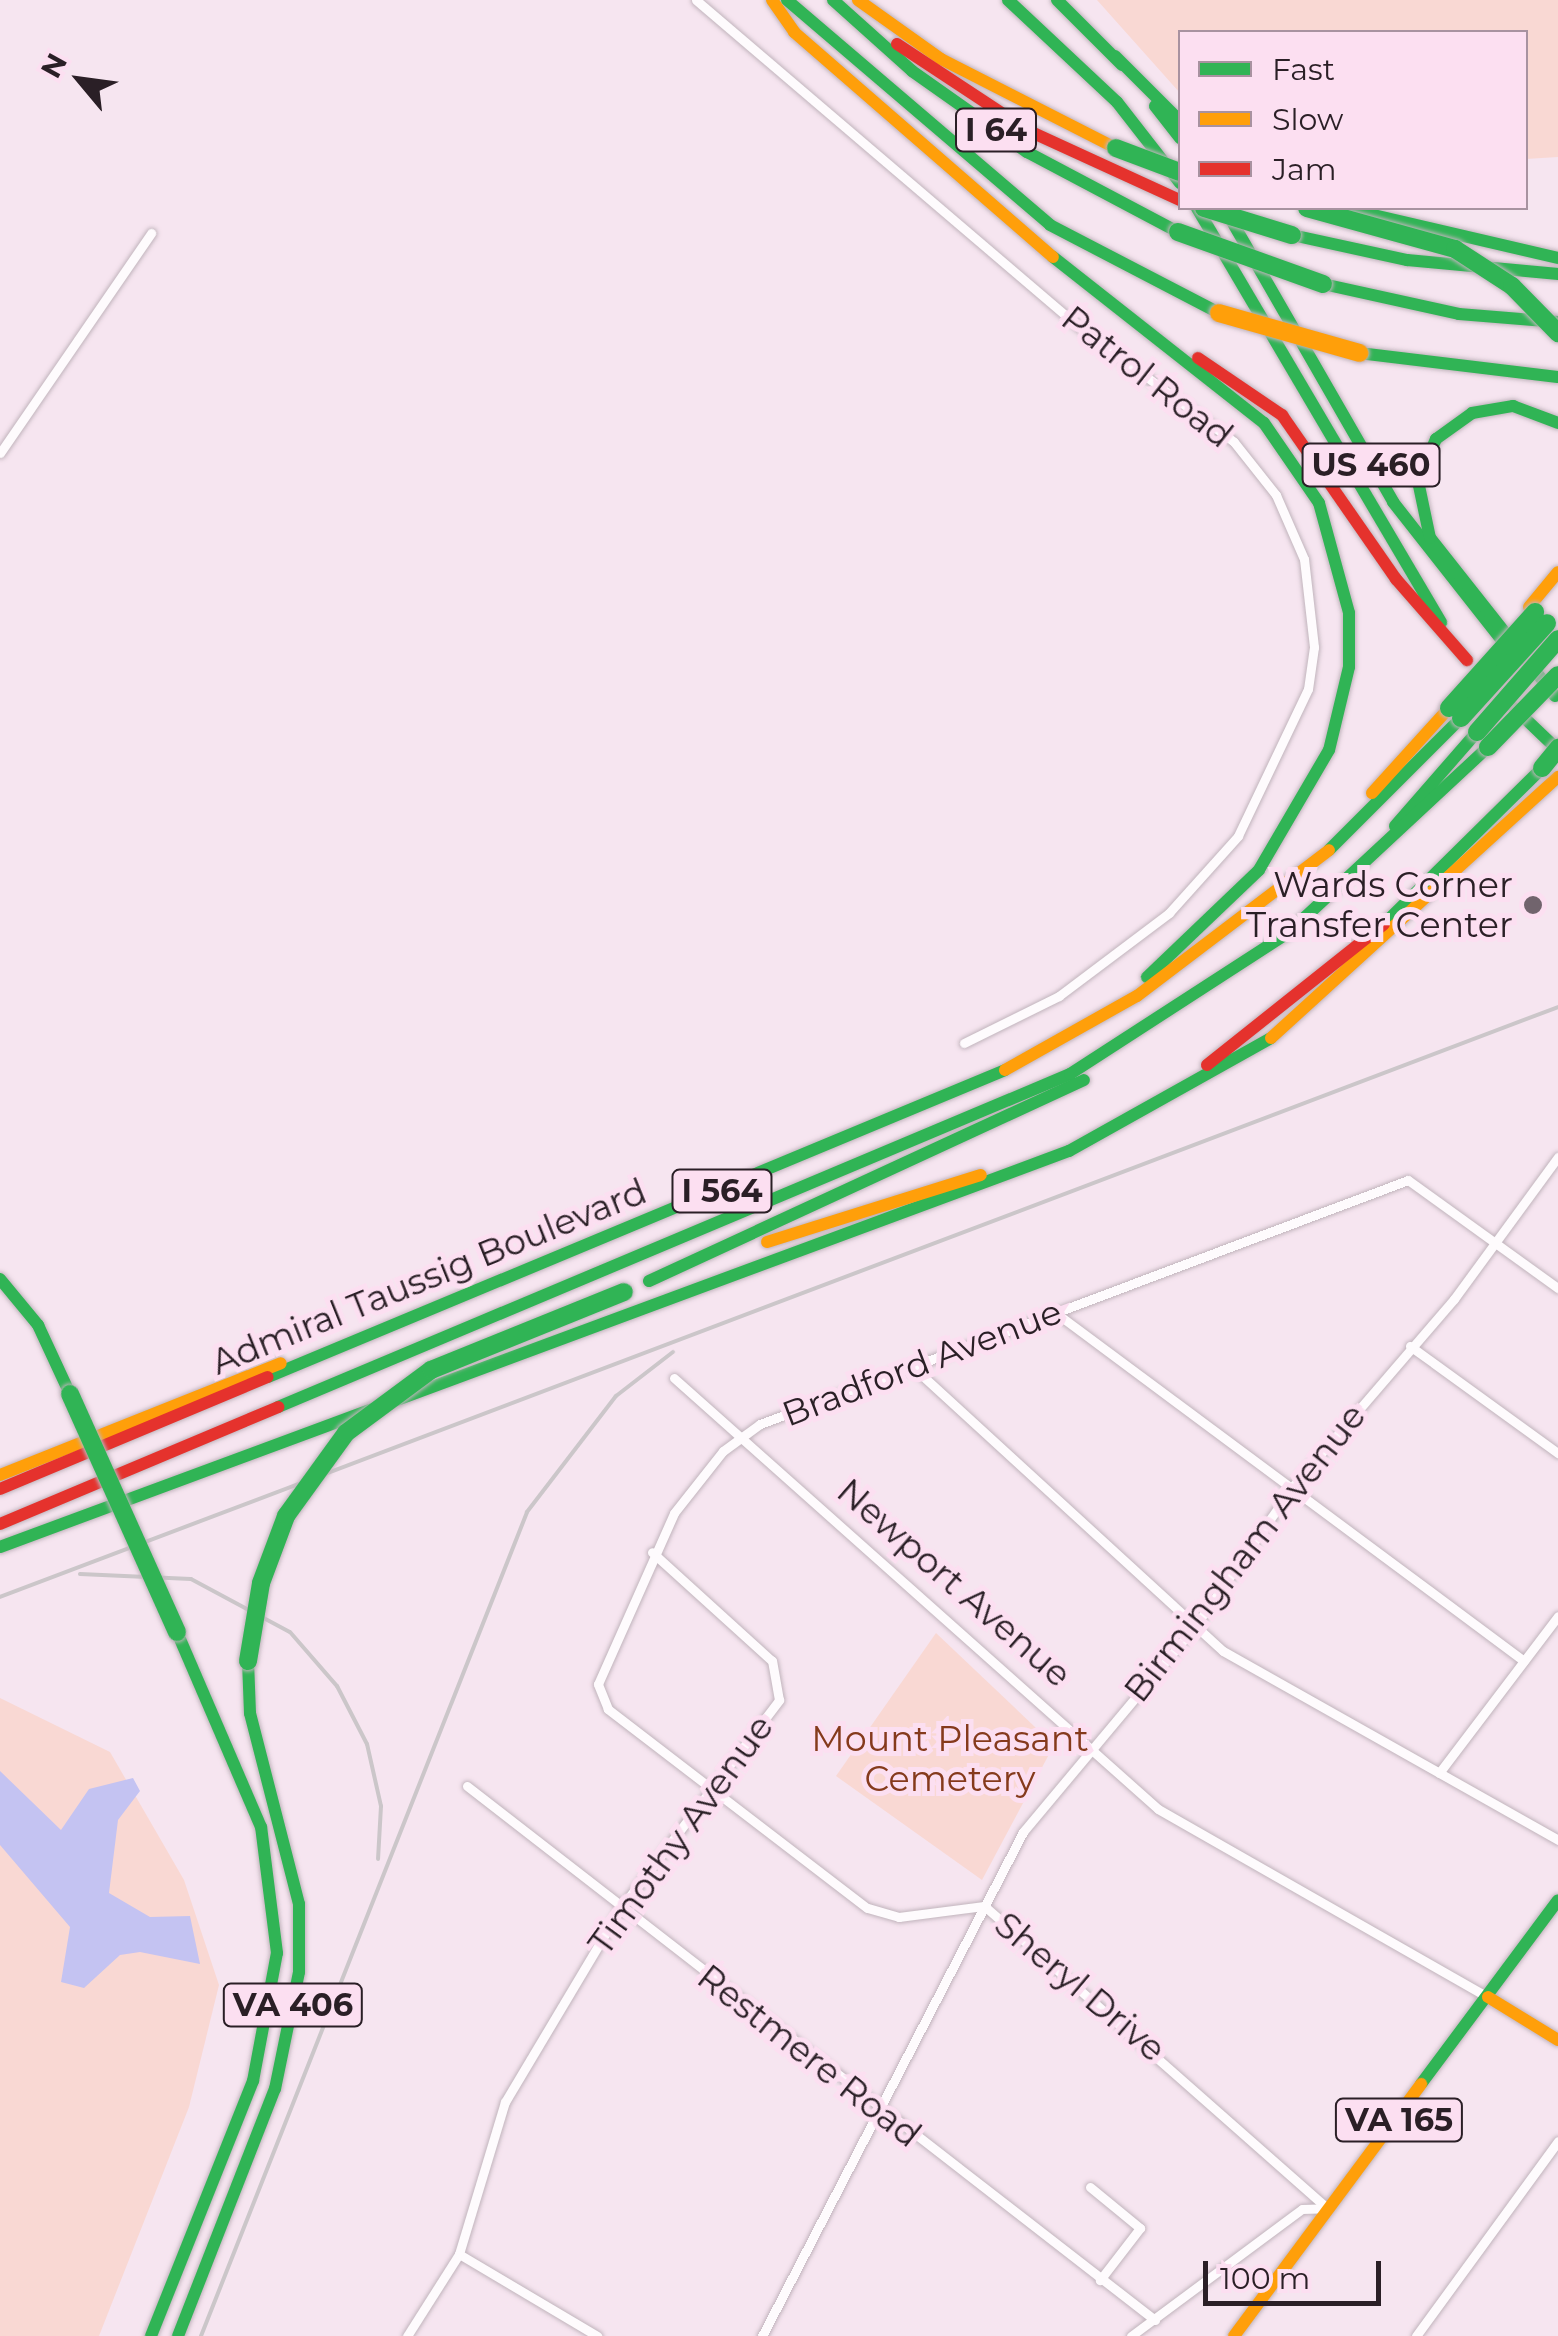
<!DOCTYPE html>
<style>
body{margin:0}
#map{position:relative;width:1558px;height:2336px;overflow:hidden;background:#f6e5f0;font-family:Montserrat,sans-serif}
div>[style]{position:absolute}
.green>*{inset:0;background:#f9d8d3}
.water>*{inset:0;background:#c4c3f2}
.roads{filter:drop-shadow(0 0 2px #c1b4bc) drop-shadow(0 0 2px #c1b4bc)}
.street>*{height:9px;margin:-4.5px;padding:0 4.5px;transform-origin:4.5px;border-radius:4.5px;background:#fefbfd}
.fast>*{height:12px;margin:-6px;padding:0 6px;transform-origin:6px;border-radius:6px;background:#30b455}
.slow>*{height:12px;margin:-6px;padding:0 6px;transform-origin:6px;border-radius:6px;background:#ff9f0a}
.jam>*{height:12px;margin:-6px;padding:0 6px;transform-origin:6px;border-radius:6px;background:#e5322d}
.rail>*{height:4px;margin:-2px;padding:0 2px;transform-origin:2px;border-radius:2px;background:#cbc6c9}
.bridges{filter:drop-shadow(0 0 2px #c1b4bc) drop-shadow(0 0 2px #c1b4bc)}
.fast-bridge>*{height:18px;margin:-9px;padding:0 9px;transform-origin:9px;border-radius:9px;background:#30b455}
.slow-bridge>*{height:18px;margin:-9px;padding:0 9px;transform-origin:9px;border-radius:9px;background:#ff9f0a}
.dots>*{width:28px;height:28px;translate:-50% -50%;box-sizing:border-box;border:5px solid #fcdff1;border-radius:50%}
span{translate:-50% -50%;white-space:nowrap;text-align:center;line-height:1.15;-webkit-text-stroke:10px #fcdff1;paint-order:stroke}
.shield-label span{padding:2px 8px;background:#fcdff1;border:2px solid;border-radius:8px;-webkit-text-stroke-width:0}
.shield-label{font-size:32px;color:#2a1f26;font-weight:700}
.street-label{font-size:35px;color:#2a1f26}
.poi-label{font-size:35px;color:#2a1f26}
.right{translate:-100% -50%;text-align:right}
.park-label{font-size:35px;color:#853a1c}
.legend{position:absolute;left:1178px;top:30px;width:350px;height:180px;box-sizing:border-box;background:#fcdff1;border:2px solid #a892a0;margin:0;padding:12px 18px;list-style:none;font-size:30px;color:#2a1f26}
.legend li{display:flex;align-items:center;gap:20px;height:50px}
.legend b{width:50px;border:2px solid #a892a0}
.north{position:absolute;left:30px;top:30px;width:100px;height:100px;-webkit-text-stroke:8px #fcdff1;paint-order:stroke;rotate:299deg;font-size:28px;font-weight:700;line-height:40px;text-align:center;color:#2a1f26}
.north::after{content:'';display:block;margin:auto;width:35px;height:45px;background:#2a1f26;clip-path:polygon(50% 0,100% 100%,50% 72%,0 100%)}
.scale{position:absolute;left:1203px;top:2261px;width:178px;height:45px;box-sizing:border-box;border:5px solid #2a1f26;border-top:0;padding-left:12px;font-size:30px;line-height:35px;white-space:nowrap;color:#2a1f26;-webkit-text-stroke:8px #fcdff1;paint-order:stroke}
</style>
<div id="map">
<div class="green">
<i style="clip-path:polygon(1097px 0,1558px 0,1558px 157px,1526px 159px,1526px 32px,1180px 32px,1180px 93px)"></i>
<i style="clip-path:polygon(936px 1633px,1054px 1745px,982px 1880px,836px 1776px)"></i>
<i style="clip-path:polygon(0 1698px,110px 1752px,184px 1880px,219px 1985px,189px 2107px,99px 2336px,0 2336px)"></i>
</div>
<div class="water">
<i style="clip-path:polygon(0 1771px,61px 1830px,89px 1789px,133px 1778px,140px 1791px,118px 1820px,109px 1893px,150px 1917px,190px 1916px,200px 1964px,140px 1952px,120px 1955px,84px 1988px,61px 1982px,70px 1927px,0 1845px)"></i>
</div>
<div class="roads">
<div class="street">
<i style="left:696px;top:0;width:502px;rotate:40.48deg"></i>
<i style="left:1078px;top:326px;width:194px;rotate:36.6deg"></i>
<i style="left:1234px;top:442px;width:68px;rotate:51.6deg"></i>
<i style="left:1276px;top:495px;width:70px;rotate:66.4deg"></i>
<i style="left:1304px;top:559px;width:89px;rotate:83.5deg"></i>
<i style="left:1314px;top:647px;width:42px;rotate:98.1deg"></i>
<i style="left:1308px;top:689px;width:163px;rotate:115.5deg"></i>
<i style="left:1238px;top:836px;width:103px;rotate:131.9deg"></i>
<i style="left:1169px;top:913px;width:138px;rotate:143deg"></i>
<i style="left:1059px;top:996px;width:106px;rotate:153.7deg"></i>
<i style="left:0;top:453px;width:267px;rotate:-55.5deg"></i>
<i style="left:1056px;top:1313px;width:583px;rotate:36.63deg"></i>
<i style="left:1410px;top:1346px;width:183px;rotate:35.9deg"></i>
<i style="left:913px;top:1367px;width:420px;rotate:42.5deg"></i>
<i style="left:1223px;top:1651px;width:385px;rotate:29.4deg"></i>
<i style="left:674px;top:1378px;width:648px;rotate:41.68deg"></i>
<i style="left:1158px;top:1809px;width:380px;rotate:29.7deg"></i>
<i style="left:1439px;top:1773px;width:197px;rotate:-52.8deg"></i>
<i style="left:467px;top:1786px;width:871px;rotate:37.82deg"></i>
<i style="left:1090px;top:2187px;width:65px;rotate:39.4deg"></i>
<i style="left:1140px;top:2228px;width:66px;rotate:127.6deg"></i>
<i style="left:1327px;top:2208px;width:457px;rotate:-138.6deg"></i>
<i style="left:984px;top:1906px;width:86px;rotate:172.6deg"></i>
<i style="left:899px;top:1917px;width:33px;rotate:-164deg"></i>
<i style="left:867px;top:1908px;width:327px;rotate:-142.5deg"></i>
<i style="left:608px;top:1709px;width:27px;rotate:-112deg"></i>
<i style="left:598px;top:1684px;width:187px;rotate:-66deg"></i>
<i style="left:674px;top:1513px;width:79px;rotate:-51.7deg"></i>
<i style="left:723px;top:1451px;width:46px;rotate:-36.1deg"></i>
<i style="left:760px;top:1424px;width:692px;rotate:-20.63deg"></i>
<i style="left:1408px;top:1180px;width:185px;rotate:35.8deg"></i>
<i style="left:459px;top:2254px;width:161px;rotate:30.7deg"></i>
<i style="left:407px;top:2336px;width:97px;rotate:-57.6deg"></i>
<i style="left:459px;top:2254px;width:159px;rotate:-73.2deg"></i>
<i style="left:505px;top:2102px;width:225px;rotate:-59.2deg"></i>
<i style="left:620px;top:1909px;width:263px;rotate:-52.7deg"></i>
<i style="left:779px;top:1700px;width:40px;rotate:-100deg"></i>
<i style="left:772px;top:1661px;width:162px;rotate:-137.8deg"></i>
<i style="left:762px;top:2336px;width:568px;rotate:-62.62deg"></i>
<i style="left:1023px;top:1832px;width:270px;rotate:-50.1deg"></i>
<i style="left:1196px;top:1625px;width:171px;rotate:-55deg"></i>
<i style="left:1294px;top:1485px;width:245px;rotate:-49.3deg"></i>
<i style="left:1454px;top:1299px;width:176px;rotate:-53.8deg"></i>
<i style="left:1131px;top:2336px;width:213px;rotate:-36.6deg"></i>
<i style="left:1302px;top:2209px;width:24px;rotate:-2deg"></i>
<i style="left:1416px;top:2336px;width:241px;rotate:-53.9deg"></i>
</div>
<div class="fast">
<i style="left:787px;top:0;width:346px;rotate:40.5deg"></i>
<i style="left:1050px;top:225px;width:191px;rotate:27.5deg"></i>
<i style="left:833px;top:0;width:106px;rotate:41.9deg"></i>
<i style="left:912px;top:71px;width:141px;rotate:35.2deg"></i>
<i style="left:1027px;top:152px;width:171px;rotate:27.9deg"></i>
<i style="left:1008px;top:0;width:149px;rotate:43.1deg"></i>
<i style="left:1117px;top:102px;width:103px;rotate:52.1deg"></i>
<i style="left:1057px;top:0;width:92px;rotate:45deg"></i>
<i style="left:1115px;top:56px;width:92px;rotate:45deg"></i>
<i style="left:1155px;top:106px;width:41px;rotate:52deg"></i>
<i style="left:1197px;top:208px;width:481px;rotate:59.5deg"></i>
<i style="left:1343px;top:208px;width:221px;rotate:13.1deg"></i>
<i style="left:1226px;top:211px;width:336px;rotate:60.1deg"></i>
<i style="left:1393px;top:502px;width:191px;rotate:51.8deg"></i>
<i style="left:1292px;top:235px;width:118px;rotate:12.3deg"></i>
<i style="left:1407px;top:260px;width:152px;rotate:5.3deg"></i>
<i style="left:1053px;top:257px;width:268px;rotate:38.2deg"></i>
<i style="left:1264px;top:423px;width:97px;rotate:55.5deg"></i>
<i style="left:1319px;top:503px;width:114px;rotate:74.7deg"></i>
<i style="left:1349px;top:613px;width:54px;rotate:90deg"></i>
<i style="left:1349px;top:667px;width:85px;rotate:103.5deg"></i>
<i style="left:1329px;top:750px;width:139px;rotate:120.3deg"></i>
<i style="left:1259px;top:870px;width:155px;rotate:136.3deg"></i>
<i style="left:1323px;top:284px;width:139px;rotate:12.4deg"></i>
<i style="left:1459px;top:314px;width:99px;rotate:4.6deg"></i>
<i style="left:1359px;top:353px;width:200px;rotate:6.9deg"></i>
<i style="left:1555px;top:696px;width:201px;rotate:-128.3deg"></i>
<i style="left:1430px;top:538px;width:58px;rotate:-101.9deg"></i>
<i style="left:1418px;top:481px;width:46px;rotate:-66.8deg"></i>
<i style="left:1436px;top:439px;width:44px;rotate:-35.8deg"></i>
<i style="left:1472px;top:413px;width:42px;rotate:-9.7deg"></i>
<i style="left:1513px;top:406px;width:48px;rotate:20.7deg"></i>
<i style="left:1514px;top:708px;width:61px;rotate:43.7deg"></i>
<i style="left:1395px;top:826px;width:125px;rotate:-48.9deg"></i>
<i style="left:1329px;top:850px;width:187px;rotate:-45deg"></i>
<i style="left:1384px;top:924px;width:222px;rotate:-44.6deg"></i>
<i style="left:0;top:1279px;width:60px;rotate:50.4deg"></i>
<i style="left:38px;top:1325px;width:76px;rotate:65.1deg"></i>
<i style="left:649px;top:1281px;width:479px;rotate:-24.8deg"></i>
<i style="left:268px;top:1377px;width:798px;rotate:-22.61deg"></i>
<i style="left:278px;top:1407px;width:859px;rotate:-22.8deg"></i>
<i style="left:1070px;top:1074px;width:260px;rotate:-32.9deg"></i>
<i style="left:1288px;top:933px;width:273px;rotate:-42.9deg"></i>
<i style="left:0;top:1547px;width:1140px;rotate:-20.33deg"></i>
<i style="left:1069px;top:1151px;width:231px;rotate:-29.2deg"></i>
<i style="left:1421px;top:2084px;width:229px;rotate:-53.3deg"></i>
<i style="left:151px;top:2336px;width:275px;rotate:-68.2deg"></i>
<i style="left:253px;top:2081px;width:130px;rotate:-79.4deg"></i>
<i style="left:277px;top:1953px;width:127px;rotate:-97.2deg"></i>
<i style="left:261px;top:1827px;width:212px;rotate:-113.3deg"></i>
<i style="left:178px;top:2336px;width:265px;rotate:-68.6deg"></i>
<i style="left:275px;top:2089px;width:119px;rotate:-78.4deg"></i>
<i style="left:299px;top:1972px;width:68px;rotate:-90deg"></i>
<i style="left:299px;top:1904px;width:197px;rotate:-104.4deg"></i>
<i style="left:250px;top:1713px;width:52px;rotate:-92.2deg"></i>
</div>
<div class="slow">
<i style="left:772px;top:0;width:39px;rotate:55deg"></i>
<i style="left:794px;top:32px;width:343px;rotate:41deg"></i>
<i style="left:858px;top:0;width:102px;rotate:35.4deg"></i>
<i style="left:941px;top:59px;width:196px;rotate:27deg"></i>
<i style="left:1529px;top:607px;width:45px;rotate:-50.4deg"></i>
<i style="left:1372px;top:793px;width:115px;rotate:-47.8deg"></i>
<i style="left:1271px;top:1038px;width:388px;rotate:-42.3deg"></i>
<i style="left:1005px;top:1070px;width:151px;rotate:-29.3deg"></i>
<i style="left:1137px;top:996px;width:241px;rotate:-37.2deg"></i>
<i style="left:767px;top:1242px;width:224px;rotate:-17.4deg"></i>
<i style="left:0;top:1475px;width:302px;rotate:-21.7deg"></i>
<i style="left:1488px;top:1997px;width:82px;rotate:31.6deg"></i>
<i style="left:1234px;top:2336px;width:314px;rotate:-53.4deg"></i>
</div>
<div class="jam">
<i style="left:897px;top:44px;width:158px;rotate:33.4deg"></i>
<i style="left:1029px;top:131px;width:166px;rotate:24.6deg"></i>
<i style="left:1198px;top:358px;width:102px;rotate:34.2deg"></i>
<i style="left:1282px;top:415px;width:200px;rotate:55.2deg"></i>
<i style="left:1396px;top:579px;width:108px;rotate:48.8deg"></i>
<i style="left:1207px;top:1065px;width:226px;rotate:-38.5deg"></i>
<i style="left:0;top:1489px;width:290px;rotate:-22.7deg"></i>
<i style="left:0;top:1524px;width:302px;rotate:-22.8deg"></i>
</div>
</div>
<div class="rail">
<i style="left:80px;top:1574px;width:111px;rotate:2.6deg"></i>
<i style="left:191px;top:1579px;width:112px;rotate:28.2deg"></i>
<i style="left:290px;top:1632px;width:72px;rotate:49deg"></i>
<i style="left:337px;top:1686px;width:65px;rotate:62.7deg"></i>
<i style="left:367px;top:1744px;width:64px;rotate:77.3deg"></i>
<i style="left:381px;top:1806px;width:53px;rotate:93.2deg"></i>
<i style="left:0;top:1597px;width:1666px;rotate:-20.74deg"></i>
<i style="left:201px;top:2336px;width:886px;rotate:-68.41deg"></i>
<i style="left:527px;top:1512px;width:146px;rotate:-52.5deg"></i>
<i style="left:616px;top:1396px;width:72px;rotate:-37.7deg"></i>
</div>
<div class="bridges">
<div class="fast-bridge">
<i style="left:1116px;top:148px;width:68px;rotate:20.6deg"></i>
<i style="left:1204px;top:208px;width:92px;rotate:17.1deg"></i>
<i style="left:1307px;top:208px;width:154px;rotate:15.5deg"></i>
<i style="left:1455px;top:249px;width:68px;rotate:33deg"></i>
<i style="left:1512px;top:286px;width:66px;rotate:45.6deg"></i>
<i style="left:1178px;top:232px;width:154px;rotate:19.7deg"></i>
<i style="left:1449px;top:708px;width:129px;rotate:-48.1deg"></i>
<i style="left:1461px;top:718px;width:128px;rotate:-47.8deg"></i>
<i style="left:1477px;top:732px;width:123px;rotate:-48.9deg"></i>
<i style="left:1488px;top:747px;width:100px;rotate:-45.8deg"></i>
<i style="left:1542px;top:768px;width:26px;rotate:-51deg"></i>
<i style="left:70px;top:1394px;width:261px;rotate:65.8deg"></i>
<i style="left:248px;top:1661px;width:79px;rotate:-80.5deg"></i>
<i style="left:261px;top:1583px;width:72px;rotate:-69.5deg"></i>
<i style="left:286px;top:1516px;width:102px;rotate:-54.1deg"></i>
<i style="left:346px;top:1433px;width:106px;rotate:-36.5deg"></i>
<i style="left:431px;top:1370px;width:208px;rotate:-22deg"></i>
</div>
<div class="slow-bridge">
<i style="left:1219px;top:313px;width:146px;rotate:15.9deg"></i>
</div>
</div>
<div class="dots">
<i style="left:1533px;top:905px;background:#71646d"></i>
</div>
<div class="shield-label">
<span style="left:996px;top:130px">I 64</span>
<span style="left:1371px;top:465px">US 460</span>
<span style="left:722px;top:1191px">I 564</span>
<span style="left:293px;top:2005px">VA 406</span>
<span style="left:1399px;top:2120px">VA 165</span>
</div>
<div class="street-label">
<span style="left:1147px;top:377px;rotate:38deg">Patrol Road</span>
<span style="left:429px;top:1277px;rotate:-22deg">Admiral Taussig Boulevard</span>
<span style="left:922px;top:1363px;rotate:-21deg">Bradford Avenue</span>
<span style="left:1245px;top:1553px;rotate:-52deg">Birmingham Avenue</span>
<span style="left:954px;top:1583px;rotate:41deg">Newport Avenue</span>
<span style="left:681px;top:1835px;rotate:-54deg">Timothy Avenue</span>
<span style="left:1080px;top:1987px;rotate:40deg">Sheryl Drive</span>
<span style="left:809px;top:2056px;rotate:38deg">Restmere Road</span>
</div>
<div class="poi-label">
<span class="right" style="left:1513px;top:905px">Wards Corner<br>Transfer Center</span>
</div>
<div class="park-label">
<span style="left:950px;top:1759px">Mount Pleasant<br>Cemetery</span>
</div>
<ul class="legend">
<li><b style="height:12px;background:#30b455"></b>Fast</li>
<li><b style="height:12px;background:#ff9f0a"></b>Slow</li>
<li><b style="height:12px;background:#e5322d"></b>Jam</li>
</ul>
<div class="north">N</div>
<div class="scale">100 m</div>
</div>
